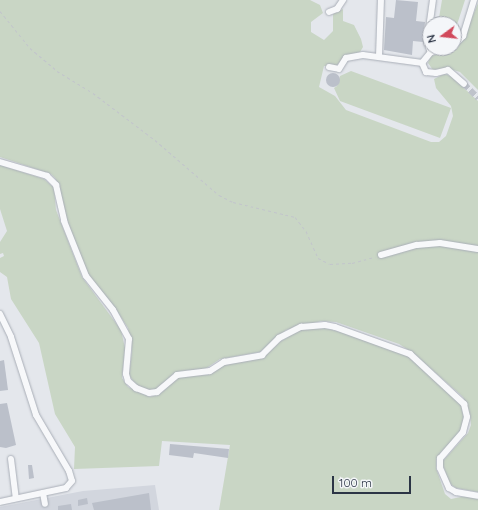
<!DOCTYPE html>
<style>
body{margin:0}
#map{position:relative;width:478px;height:510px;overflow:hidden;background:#e4e7ec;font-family:Quicksand,sans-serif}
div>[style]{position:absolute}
.built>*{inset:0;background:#d2d6de}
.green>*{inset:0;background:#c9d6c5}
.building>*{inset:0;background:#bbc0ca}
.round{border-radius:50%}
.minor-tunnel>*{height:6px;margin-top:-3px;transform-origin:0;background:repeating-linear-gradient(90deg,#bfc3cb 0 6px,transparent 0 9px)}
.path>*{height:1px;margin-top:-0.5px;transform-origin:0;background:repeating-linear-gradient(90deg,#c2c5cb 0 3px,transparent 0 6px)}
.roads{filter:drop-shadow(0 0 1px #a9aeb7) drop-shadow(0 0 1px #a9aeb7)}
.minor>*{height:6px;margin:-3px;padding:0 3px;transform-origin:3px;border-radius:3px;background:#f7f8fa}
span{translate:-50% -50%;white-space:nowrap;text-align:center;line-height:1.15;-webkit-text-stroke:4px #f4f6f9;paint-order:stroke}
.north{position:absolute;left:422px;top:16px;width:40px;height:40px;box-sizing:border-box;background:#f4f6f9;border:1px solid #a4a8b1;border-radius:50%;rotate:255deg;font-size:11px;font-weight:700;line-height:16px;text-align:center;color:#2b3445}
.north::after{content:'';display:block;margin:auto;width:14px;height:18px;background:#d1495b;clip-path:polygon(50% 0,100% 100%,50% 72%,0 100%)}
.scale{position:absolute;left:332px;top:476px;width:79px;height:18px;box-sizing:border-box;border:2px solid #2b3445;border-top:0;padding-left:5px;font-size:12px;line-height:14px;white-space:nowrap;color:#2b3445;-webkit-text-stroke:3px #f4f6f9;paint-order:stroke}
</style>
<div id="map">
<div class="built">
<i style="clip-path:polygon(155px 485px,159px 510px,0 510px,0 507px,83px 491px)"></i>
</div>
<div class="green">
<i style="clip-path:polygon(0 0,310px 0,320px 5px,323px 13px,311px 22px,311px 32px,324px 40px,333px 31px,333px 14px,343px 9px,343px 21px,354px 25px,361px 39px,363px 47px,360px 52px,344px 57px,336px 66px,324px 66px,319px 87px,335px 96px,346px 110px,431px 142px,439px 142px,446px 136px,453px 116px,451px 106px,436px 88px,434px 79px,444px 74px,451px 76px,478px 101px,478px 492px,456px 488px,449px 483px,442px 462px,468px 433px,471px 425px,470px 414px,463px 397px,413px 353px,399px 344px,336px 322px,321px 321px,286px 330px,260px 352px,220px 359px,205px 369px,181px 371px,173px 374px,158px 389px,151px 391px,136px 385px,129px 375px,132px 351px,128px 328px,115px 308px,93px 284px,87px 272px,62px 207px,59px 185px,55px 178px,51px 174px,0 157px)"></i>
<i style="clip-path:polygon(442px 0,465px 0,454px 34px,454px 24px,438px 24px)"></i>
<i style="clip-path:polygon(478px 3px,478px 90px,460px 72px,447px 68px,433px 70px,428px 63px,431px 56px,450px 51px,462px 42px)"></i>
<i style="clip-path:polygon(351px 71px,451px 108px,440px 138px,340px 101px,334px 88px,337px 86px,340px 76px)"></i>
<i style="clip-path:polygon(0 165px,44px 179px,54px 188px,56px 210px,82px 277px,121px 330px,125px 348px,122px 378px,128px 387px,150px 397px,160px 394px,180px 376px,207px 375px,224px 365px,264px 357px,281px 341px,300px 330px,321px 327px,348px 334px,408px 356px,457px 400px,462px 407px,464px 423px,457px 437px,442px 451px,436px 460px,436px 468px,445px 494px,451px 499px,466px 496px,478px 498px,478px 510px,219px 510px,230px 445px,162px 441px,159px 466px,74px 469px,75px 447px,55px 414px,39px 343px,11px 299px,7px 277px,0 272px,0 258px,4px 256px,3px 253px,0 254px,0 242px,7px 231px,0 209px)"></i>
</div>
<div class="building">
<i style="clip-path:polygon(396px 0,418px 2px,416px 21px,425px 22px,423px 42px,413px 41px,412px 55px,384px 50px,386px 17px,394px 18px)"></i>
<i class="round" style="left:326px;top:73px;width:14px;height:14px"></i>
<i style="clip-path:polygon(4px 360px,8px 390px,0 391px,0 361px)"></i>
<i style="clip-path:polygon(7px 403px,16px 445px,6px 448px,0 447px,0 404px)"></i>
<i style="clip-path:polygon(170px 444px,229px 449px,228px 458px,194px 453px,193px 458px,169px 455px)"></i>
<i style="clip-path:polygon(28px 465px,32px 465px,34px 478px,29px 479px)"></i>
<i style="clip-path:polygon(149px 493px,151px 510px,94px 510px,92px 503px)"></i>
<i style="clip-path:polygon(87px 498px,88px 504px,78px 506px,78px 500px)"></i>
<i style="clip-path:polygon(71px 504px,72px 510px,58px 510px,58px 506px)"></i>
</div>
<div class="minor-tunnel">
<i style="left:464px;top:84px;width:20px;rotate:45deg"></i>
</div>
<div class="path">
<i style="left:0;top:11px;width:48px;rotate:51deg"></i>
<i style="left:30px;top:48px;width:35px;rotate:40deg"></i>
<i style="left:57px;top:71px;width:42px;rotate:31.4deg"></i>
<i style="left:93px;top:93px;width:78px;rotate:37.2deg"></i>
<i style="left:155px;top:140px;width:84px;rotate:40.7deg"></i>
<i style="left:219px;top:195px;width:16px;rotate:27deg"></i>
<i style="left:233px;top:202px;width:64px;rotate:13.6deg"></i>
<i style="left:295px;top:217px;width:18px;rotate:52deg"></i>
<i style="left:306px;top:231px;width:30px;rotate:66deg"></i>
<i style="left:318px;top:258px;width:13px;rotate:27deg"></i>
<i style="left:330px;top:264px;width:22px;rotate:-3deg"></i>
<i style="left:352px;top:263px;width:24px;rotate:-15deg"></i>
</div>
<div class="roads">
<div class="minor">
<i style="left:329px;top:12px;width:9px;rotate:-21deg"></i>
<i style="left:337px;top:9px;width:11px;rotate:-56deg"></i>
<i style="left:454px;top:45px;width:13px;rotate:-45deg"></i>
<i style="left:463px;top:36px;width:38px;rotate:-73deg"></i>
<i style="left:431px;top:52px;width:16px;rotate:-14deg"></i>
<i style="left:379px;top:56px;width:56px;rotate:-88deg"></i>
<i style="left:422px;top:63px;width:10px;rotate:66deg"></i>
<i style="left:426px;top:72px;width:10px;rotate:6deg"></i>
<i style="left:436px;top:73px;width:12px;rotate:-14deg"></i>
<i style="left:448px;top:70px;width:21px;rotate:41deg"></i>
<i style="left:329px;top:67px;width:10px;rotate:11deg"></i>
<i style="left:339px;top:69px;width:13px;rotate:-58deg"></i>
<i style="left:346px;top:58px;width:17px;rotate:-10deg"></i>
<i style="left:363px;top:55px;width:60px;rotate:7.7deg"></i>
<i style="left:422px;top:63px;width:14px;rotate:-51deg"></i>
<i style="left:431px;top:52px;width:10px;rotate:-114deg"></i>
<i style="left:427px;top:43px;width:43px;rotate:-82.1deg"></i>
<i style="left:0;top:162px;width:49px;rotate:16.6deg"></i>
<i style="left:47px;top:176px;width:13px;rotate:45deg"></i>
<i style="left:56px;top:185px;width:37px;rotate:77deg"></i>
<i style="left:64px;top:221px;width:59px;rotate:68.2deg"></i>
<i style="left:86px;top:276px;width:43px;rotate:51.5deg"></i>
<i style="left:113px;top:310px;width:33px;rotate:61deg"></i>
<i style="left:129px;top:339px;width:35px;rotate:95deg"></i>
<i style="left:126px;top:374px;width:7px;rotate:74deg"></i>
<i style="left:128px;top:381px;width:11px;rotate:41deg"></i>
<i style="left:136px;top:388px;width:14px;rotate:21deg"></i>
<i style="left:149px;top:393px;width:8px;rotate:-7deg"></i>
<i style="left:157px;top:392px;width:26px;rotate:-40deg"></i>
<i style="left:177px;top:375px;width:33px;rotate:-7deg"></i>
<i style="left:210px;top:371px;width:17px;rotate:-33deg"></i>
<i style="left:224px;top:362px;width:39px;rotate:-10deg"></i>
<i style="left:262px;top:355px;width:24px;rotate:-45deg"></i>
<i style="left:279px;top:338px;width:25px;rotate:-27deg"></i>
<i style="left:301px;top:327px;width:24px;rotate:-5deg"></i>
<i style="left:325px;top:325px;width:10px;rotate:11deg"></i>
<i style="left:335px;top:327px;width:80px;rotate:19.8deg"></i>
<i style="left:410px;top:354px;width:74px;rotate:42.8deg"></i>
<i style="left:464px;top:404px;width:13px;rotate:77deg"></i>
<i style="left:467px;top:417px;width:16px;rotate:105deg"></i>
<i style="left:463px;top:432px;width:35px;rotate:131deg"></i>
<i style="left:440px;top:458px;width:10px;rotate:90deg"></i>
<i style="left:440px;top:468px;width:22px;rotate:66deg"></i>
<i style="left:449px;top:488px;width:8px;rotate:30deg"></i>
<i style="left:456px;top:492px;width:22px;rotate:10deg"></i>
<i style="left:381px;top:255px;width:37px;rotate:-16deg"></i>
<i style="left:417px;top:245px;width:23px;rotate:-5deg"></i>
<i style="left:440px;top:243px;width:38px;rotate:9deg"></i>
<i style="left:0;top:314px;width:25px;rotate:64deg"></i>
<i style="left:11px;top:337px;width:82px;rotate:72.2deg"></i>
<i style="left:36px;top:415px;width:65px;rotate:59.5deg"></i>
<i style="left:69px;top:471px;width:10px;rotate:73deg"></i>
<i style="left:72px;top:481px;width:9px;rotate:131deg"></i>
<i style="left:66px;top:488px;width:67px;rotate:168deg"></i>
<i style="left:11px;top:459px;width:39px;rotate:83deg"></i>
<i style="left:43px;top:493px;width:11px;rotate:80deg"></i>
</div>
</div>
<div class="north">N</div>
<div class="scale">100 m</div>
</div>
